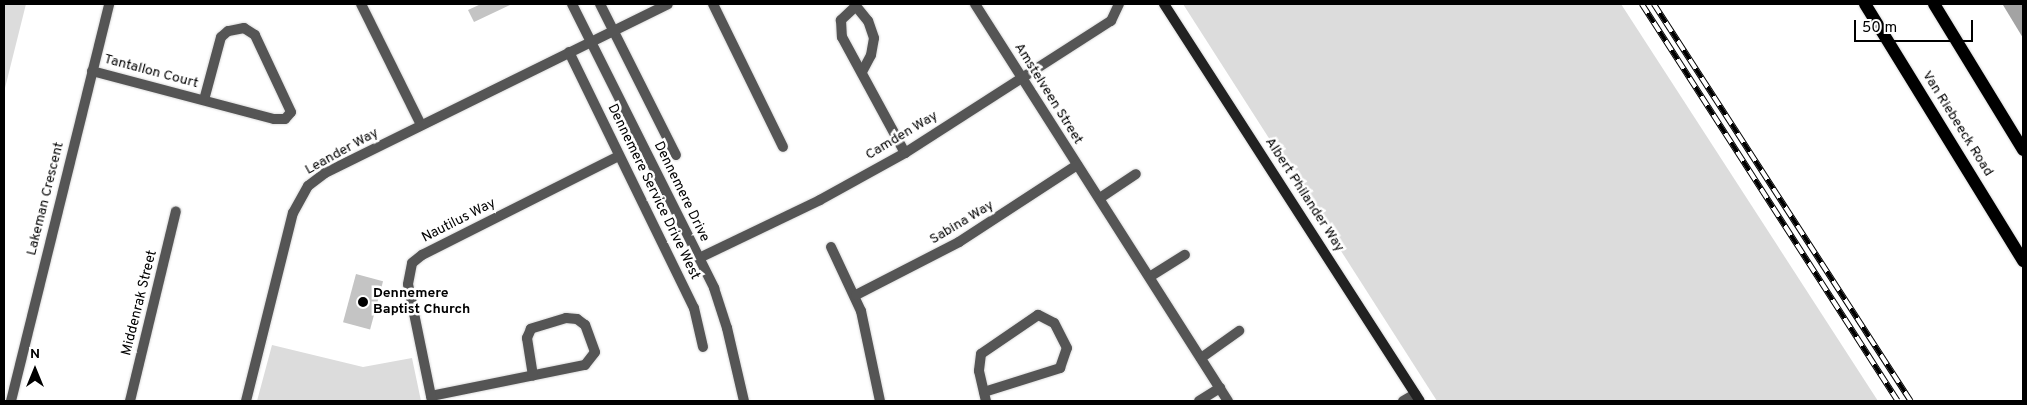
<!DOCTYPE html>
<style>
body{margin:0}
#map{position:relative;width:2027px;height:405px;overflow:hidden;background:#fff;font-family:Overpass,sans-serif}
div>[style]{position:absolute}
.green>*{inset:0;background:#dcdcdc}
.water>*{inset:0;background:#a3a3a3}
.building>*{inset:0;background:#c4c4c4;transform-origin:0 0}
.roads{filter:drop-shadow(0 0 1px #dbdbdb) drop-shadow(0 0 1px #dbdbdb)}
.street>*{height:10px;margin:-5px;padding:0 5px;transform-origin:5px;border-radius:5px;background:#555}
.secondary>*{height:10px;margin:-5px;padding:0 5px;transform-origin:5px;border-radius:5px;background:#222}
.primary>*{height:12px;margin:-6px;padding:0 6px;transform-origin:6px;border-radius:6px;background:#000}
.rail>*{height:5.5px;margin-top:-2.75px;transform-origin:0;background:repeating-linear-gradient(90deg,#fff 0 11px,#000 0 22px);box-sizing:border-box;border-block:1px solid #000}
.dots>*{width:14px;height:14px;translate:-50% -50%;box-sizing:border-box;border:2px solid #fff;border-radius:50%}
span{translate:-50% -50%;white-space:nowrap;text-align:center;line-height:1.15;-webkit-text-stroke:5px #fff;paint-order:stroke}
.street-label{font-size:14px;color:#000}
.poi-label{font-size:14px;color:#000;font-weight:700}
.left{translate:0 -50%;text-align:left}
.frame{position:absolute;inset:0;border:5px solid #000;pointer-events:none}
.north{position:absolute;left:10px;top:345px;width:50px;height:50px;-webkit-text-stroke:4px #fff;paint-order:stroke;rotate:0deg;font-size:14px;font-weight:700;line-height:20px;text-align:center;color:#000}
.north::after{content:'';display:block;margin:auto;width:18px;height:22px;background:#000;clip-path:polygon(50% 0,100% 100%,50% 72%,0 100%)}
.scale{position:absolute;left:1854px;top:20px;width:119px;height:22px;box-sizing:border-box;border:2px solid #000;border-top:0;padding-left:6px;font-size:15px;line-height:18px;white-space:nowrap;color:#000;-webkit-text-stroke:4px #fff;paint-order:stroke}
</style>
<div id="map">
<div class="green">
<i style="clip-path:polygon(4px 4px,26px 4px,4px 92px)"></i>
<i style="clip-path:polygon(1183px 4px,1621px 4px,1878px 401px,1437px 401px)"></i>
<i style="clip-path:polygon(272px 345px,363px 367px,412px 358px,421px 401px,257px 401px)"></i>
</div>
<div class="water">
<i style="clip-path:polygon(2006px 4px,2023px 4px,2023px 38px,2003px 5px)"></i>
</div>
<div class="building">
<i style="clip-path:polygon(481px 4px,512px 4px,474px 22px,468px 10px)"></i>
<i style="left:356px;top:274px;width:28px;height:50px;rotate:15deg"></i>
</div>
<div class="roads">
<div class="street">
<i style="left:361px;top:4px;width:135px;rotate:63.6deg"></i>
<i style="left:572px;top:4px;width:318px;rotate:63.4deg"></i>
<i style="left:714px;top:288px;width:42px;rotate:72deg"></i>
<i style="left:727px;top:328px;width:75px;rotate:76.9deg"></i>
<i style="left:600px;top:4px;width:169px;rotate:63.3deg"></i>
<i style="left:713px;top:4px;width:159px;rotate:63.9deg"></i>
<i style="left:975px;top:4px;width:471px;rotate:57.5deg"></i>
<i style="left:569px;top:52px;width:285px;rotate:64deg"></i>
<i style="left:694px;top:308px;width:40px;rotate:77deg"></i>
<i style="left:92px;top:71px;width:188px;rotate:14.8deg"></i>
<i style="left:274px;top:119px;width:11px"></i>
<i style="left:285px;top:119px;width:9px;rotate:-49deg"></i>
<i style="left:291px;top:112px;width:85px;rotate:-115.1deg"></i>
<i style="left:255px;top:35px;width:13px;rotate:-148deg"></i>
<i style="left:244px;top:28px;width:16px;rotate:169deg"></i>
<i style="left:228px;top:31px;width:9px;rotate:139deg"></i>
<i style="left:221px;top:37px;width:65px;rotate:105.1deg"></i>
<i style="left:862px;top:72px;width:19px;rotate:-62deg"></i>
<i style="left:871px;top:55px;width:17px;rotate:-80deg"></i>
<i style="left:874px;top:38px;width:18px;rotate:-109deg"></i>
<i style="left:868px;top:21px;width:19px;rotate:-129deg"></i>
<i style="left:856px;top:6px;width:21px;rotate:137deg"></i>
<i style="left:841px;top:20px;width:17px;rotate:87deg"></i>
<i style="left:842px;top:37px;width:132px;rotate:61.5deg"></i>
<i style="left:1100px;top:198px;width:43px;rotate:-33.7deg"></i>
<i style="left:831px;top:247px;width:71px;rotate:64.9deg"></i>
<i style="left:861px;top:311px;width:92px;rotate:78.1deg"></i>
<i style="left:699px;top:258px;width:134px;rotate:-25.6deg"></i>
<i style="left:820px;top:200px;width:97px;rotate:-28.9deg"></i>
<i style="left:905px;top:153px;width:245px;rotate:-32.7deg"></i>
<i style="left:1111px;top:21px;width:19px;rotate:-65deg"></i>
<i style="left:1151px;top:276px;width:40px;rotate:-32deg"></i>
<i style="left:856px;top:295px;width:116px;rotate:-27.2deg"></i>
<i style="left:959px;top:242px;width:141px;rotate:-33.1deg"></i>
<i style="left:1201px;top:358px;width:47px;rotate:-35.4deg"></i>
<i style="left:984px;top:392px;width:80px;rotate:-17.5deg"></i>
<i style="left:1060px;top:368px;width:21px;rotate:-71deg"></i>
<i style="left:1067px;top:348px;width:28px;rotate:-117deg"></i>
<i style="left:1054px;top:323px;width:18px;rotate:-153deg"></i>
<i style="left:1038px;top:315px;width:69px;rotate:145.6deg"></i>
<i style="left:981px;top:354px;width:17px;rotate:97deg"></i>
<i style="left:979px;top:371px;width:31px;rotate:77deg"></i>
<i style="left:431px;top:396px;width:157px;rotate:-11.4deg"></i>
<i style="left:585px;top:365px;width:16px;rotate:-52deg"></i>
<i style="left:595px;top:352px;width:29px;rotate:-110deg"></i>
<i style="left:585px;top:325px;width:10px;rotate:-143deg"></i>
<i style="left:577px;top:319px;width:11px;rotate:-175deg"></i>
<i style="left:566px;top:318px;width:37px;rotate:163deg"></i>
<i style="left:531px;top:329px;width:10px;rotate:114deg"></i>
<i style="left:527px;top:338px;width:38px;rotate:81deg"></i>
<i style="left:11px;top:401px;width:409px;rotate:-76.1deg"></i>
<i style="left:130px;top:401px;width:195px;rotate:-76.4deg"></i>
<i style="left:246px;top:401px;width:194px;rotate:-76deg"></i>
<i style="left:293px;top:213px;width:31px;rotate:-61deg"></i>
<i style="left:308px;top:186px;width:21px;rotate:-37deg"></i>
<i style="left:325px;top:173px;width:382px;rotate:-26.2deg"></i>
<i style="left:432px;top:401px;width:119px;rotate:-101.6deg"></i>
<i style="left:408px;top:284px;width:21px;rotate:-79deg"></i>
<i style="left:412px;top:263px;width:13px;rotate:-39deg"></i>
<i style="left:422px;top:255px;width:220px;rotate:-26.7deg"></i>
<i style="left:1199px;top:401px;width:25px;rotate:-32deg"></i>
<i style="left:1403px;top:401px;width:14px;rotate:-30deg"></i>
</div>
<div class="secondary">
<i style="left:1164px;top:4px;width:472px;rotate:57.2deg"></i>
</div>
<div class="primary">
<i style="left:1865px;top:4px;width:302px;rotate:58.4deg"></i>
<i style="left:1934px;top:4px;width:171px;rotate:58.6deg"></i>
</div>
</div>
<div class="rail">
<i style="left:1642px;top:4px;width:472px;rotate:57.2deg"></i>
<i style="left:1654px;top:4px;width:473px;rotate:57.1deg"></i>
</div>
<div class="dots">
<i style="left:363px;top:302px;background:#000"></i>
</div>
<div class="street-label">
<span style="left:151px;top:72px;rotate:15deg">Tantallon Court</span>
<span style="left:1048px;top:94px;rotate:58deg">Amstelveen Street</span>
<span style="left:1957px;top:124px;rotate:58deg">Van Riebeeck Road</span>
<span style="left:902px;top:136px;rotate:-31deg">Camden Way</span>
<span style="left:342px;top:152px;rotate:-29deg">Leander Way</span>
<span style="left:653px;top:192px;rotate:64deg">Dennemere Service Drive West</span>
<span style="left:681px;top:192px;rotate:64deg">Dennemere Drive</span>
<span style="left:1304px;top:195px;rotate:57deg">Albert Philander Way</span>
<span style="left:46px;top:199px;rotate:-76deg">Lakeman Crescent</span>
<span style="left:459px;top:221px;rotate:-27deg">Nautilus Way</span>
<span style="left:962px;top:223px;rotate:-31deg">Sabina Way</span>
<span style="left:140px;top:303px;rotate:-76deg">Middenrak Street</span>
</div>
<div class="poi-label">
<span class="left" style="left:373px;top:302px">Dennemere<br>Baptist Church</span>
</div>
<div class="frame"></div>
<div class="north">N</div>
<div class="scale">50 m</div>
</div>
